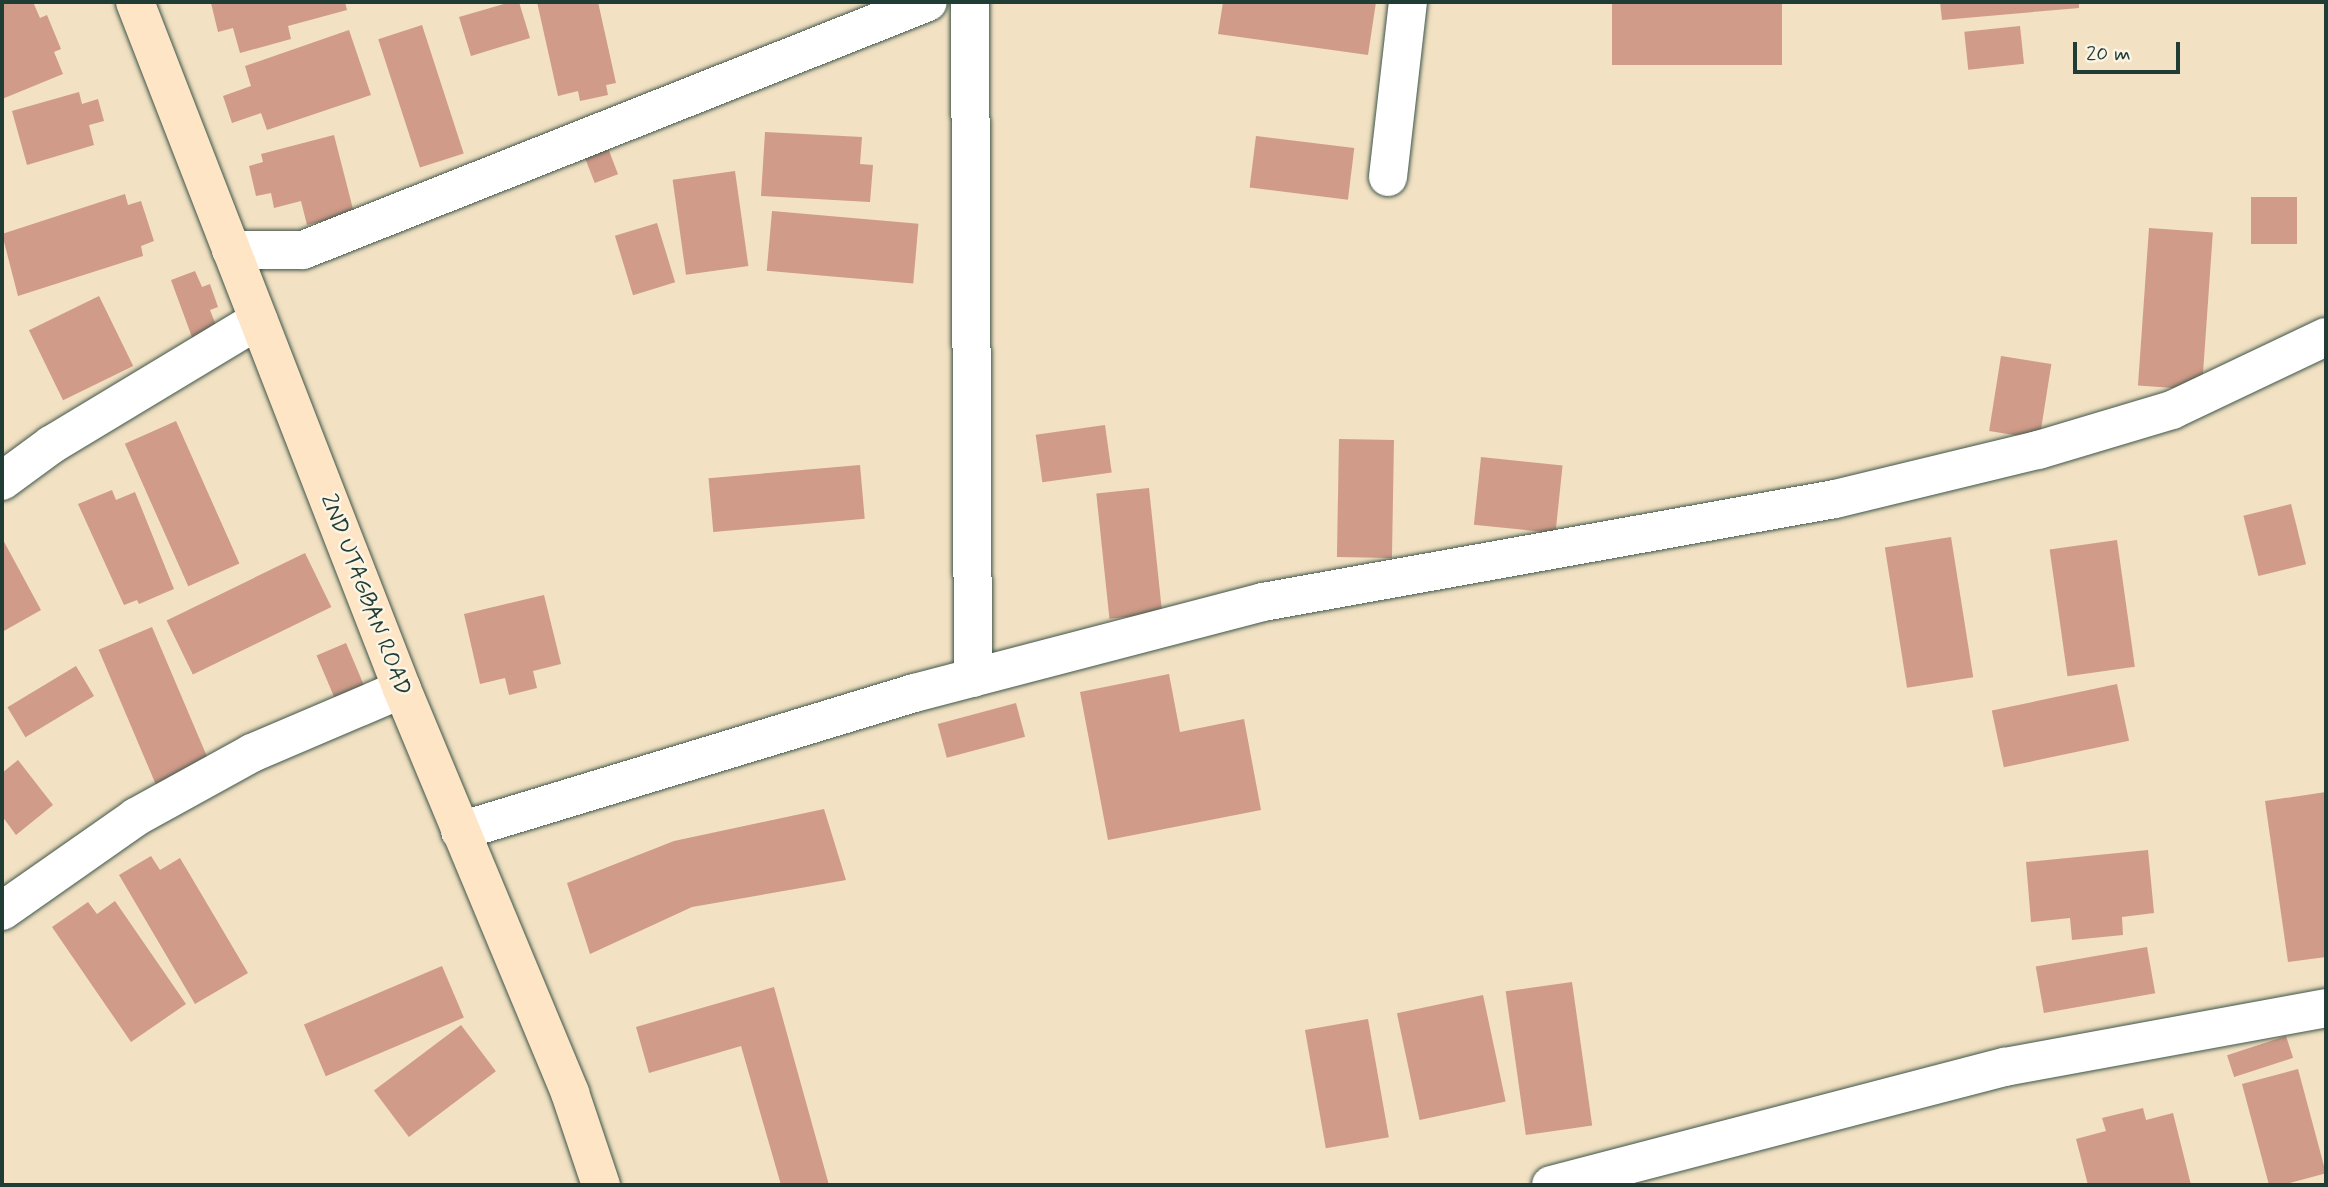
<!DOCTYPE html>
<style>
body{margin:0}
#map{position:relative;width:2328px;height:1187px;overflow:hidden;background:#f2e1c3;font-family:Mynerve,sans-serif}
div>[style]{position:absolute}
.building>*{inset:0;background:#d09b89;transform-origin:0 0}
.roads{filter:drop-shadow(0 0 2px #3f5649) drop-shadow(0 0 2px #3f5649)}
.street>*{height:38px;margin:-19px;padding:0 19px;transform-origin:19px;border-radius:19px;background:#fff}
.secondary>*{height:38px;margin:-19px;padding:0 19px;transform-origin:19px;border-radius:19px;background:#fde5c5}
span{translate:-50% -50%;white-space:nowrap;text-align:center;line-height:1.15;-webkit-text-stroke:5px #fcf5e5;paint-order:stroke}
.street-label{font-size:23px;color:#1f3d34}
.frame{position:absolute;inset:0;border:4px solid #1f3d34;pointer-events:none}
.scale{position:absolute;left:2073px;top:42px;width:107px;height:32px;box-sizing:border-box;border:4px solid #1f3d34;border-top:0;padding-left:9px;font-size:21px;line-height:24px;white-space:nowrap;color:#1f3d34;-webkit-text-stroke:5px #fcf5e5;paint-order:stroke}
</style>
<div id="map">
<div class="building">
<i style="clip-path:polygon(9px 2px,33px 2px,40px 18px,47px 15px,61px 49px,54px 52px,63px 74px,2px 99px,2px 5px)"></i>
<i style="clip-path:polygon(345px 2px,347px 10px,288px 26px,291px 39px,240px 53px,233px 28px,218px 32px,211px 3px)"></i>
<i style="clip-path:polygon(511px 2px,519px 2px,530px 38px,471px 56px,459px 17px)"></i>
<i style="clip-path:polygon(537px 2px,598px 2px,616px 83px,606px 85px,608px 95px,580px 101px,578px 91px,558px 96px)"></i>
<i style="clip-path:polygon(1223px 2px,1376px 2px,1368px 55px,1218px 34px)"></i>
<i style="left:1612px;top:2px;width:170px;height:63px"></i>
<i style="clip-path:polygon(1940px 2px,2079px 2px,2079px 8px,1942px 20px)"></i>
<i style="left:422px;top:25px;width:135px;height:46px;rotate:72deg"></i>
<i style="left:2020px;top:26px;width:38px;height:56px;rotate:84deg"></i>
<i style="clip-path:polygon(349px 30px,371px 95px,267px 130px,261px 113px,232px 123px,223px 96px,251px 86px,245px 66px)"></i>
<i style="clip-path:polygon(79px 92px,82px 104px,98px 99px,104px 121px,89px 125px,94px 145px,27px 165px,12px 111px)"></i>
<i style="clip-path:polygon(765px 132px,862px 137px,860px 164px,873px 165px,870px 202px,761px 196px)"></i>
<i style="clip-path:polygon(334px 135px,354px 213px,307px 225px,301px 201px,274px 208px,271px 193px,256px 196px,249px 166px,263px 162px,261px 154px)"></i>
<i style="left:1256px;top:136px;width:99px;height:52px;rotate:7deg"></i>
<i style="left:608px;top:148px;width:28px;height:25px;rotate:69deg"></i>
<i style="left:735px;top:171px;width:96px;height:63px;rotate:82deg"></i>
<i style="clip-path:polygon(125px 194px,128px 205px,141px 201px,154px 241px,141px 246px,143px 256px,18px 296px,2px 234px)"></i>
<i style="left:2297px;top:197px;width:47px;height:46px;rotate:90deg"></i>
<i style="left:772px;top:211px;width:147px;height:60px;rotate:5deg"></i>
<i style="left:657px;top:223px;width:62px;height:44px;rotate:73deg"></i>
<i style="left:2149px;top:228px;width:64px;height:158px;rotate:4deg"></i>
<i style="clip-path:polygon(195px 271px,202px 287px,210px 284px,218px 307px,210px 310px,221px 338px,196px 348px,171px 280px)"></i>
<i style="left:99px;top:296px;width:78px;height:78px;rotate:64deg"></i>
<i style="left:2001px;top:356px;width:51px;height:76px;rotate:9deg"></i>
<i style="left:176px;top:421px;width:156px;height:56px;rotate:66deg"></i>
<i style="left:1105px;top:425px;width:48px;height:70px;rotate:82deg"></i>
<i style="left:1339px;top:439px;width:55px;height:118px;rotate:1deg"></i>
<i style="left:1481px;top:457px;width:82px;height:68px;rotate:6deg"></i>
<i style="left:860px;top:465px;width:54px;height:152px;rotate:85deg"></i>
<i style="left:1149px;top:488px;width:126px;height:53px;rotate:84deg"></i>
<i style="clip-path:polygon(112px 490px,116px 500px,135px 492px,174px 589px,139px 604px,137px 600px,124px 605px,78px 504px)"></i>
<i style="left:2291px;top:504px;width:62px;height:49px;rotate:76deg"></i>
<i style="left:1951px;top:537px;width:142px;height:67px;rotate:81deg"></i>
<i style="clip-path:polygon(2px 538px,41px 610px,2px 632px)"></i>
<i style="left:2117px;top:540px;width:128px;height:68px;rotate:82deg"></i>
<i style="left:305px;top:553px;width:60px;height:154px;rotate:64deg"></i>
<i style="clip-path:polygon(544px 595px,561px 664px,533px 671px,537px 688px,509px 695px,505px 678px,480px 684px,464px 614px)"></i>
<i style="left:152px;top:627px;width:147px;height:58px;rotate:67deg"></i>
<i style="left:346px;top:643px;width:60px;height:32px;rotate:67deg"></i>
<i style="left:76px;top:666px;width:35px;height:80px;rotate:59deg"></i>
<i style="clip-path:polygon(1169px 674px,1180px 732px,1244px 719px,1261px 810px,1108px 840px,1080px 692px)"></i>
<i style="left:2117px;top:684px;width:58px;height:128px;rotate:78deg"></i>
<i style="left:1016px;top:703px;width:35px;height:81px;rotate:75deg"></i>
<i style="clip-path:polygon(18px 760px,53px 805px,16px 835px,2px 816px,2px 773px)"></i>
<i style="clip-path:polygon(2326px 792px,2326px 957px,2288px 962px,2265px 801px)"></i>
<i style="clip-path:polygon(824px 809px,846px 880px,692px 907px,590px 954px,567px 883px,674px 841px)"></i>
<i style="clip-path:polygon(2148px 850px,2154px 913px,2122px 917px,2123px 935px,2072px 940px,2070px 918px,2031px 922px,2026px 862px)"></i>
<i style="clip-path:polygon(151px 856px,160px 870px,180px 858px,248px 973px,195px 1004px,119px 875px)"></i>
<i style="clip-path:polygon(115px 901px,186px 1004px,131px 1042px,52px 927px,88px 902px,97px 914px)"></i>
<i style="left:2147px;top:947px;width:47px;height:113px;rotate:80deg"></i>
<i style="left:442px;top:966px;width:56px;height:150px;rotate:67deg"></i>
<i style="left:1572px;top:982px;width:145px;height:67px;rotate:82deg"></i>
<i style="clip-path:polygon(774px 987px,829px 1185px,781px 1185px,741px 1046px,649px 1073px,636px 1027px)"></i>
<i style="left:1483px;top:995px;width:109px;height:88px;rotate:78deg"></i>
<i style="left:1368px;top:1019px;width:120px;height:64px;rotate:80deg"></i>
<i style="left:461px;top:1025px;width:58px;height:109px;rotate:53deg"></i>
<i style="left:2286px;top:1036px;width:23px;height:62px;rotate:72deg"></i>
<i style="left:2298px;top:1069px;width:108px;height:58px;rotate:75deg"></i>
<i style="clip-path:polygon(2143px 1108px,2146px 1120px,2173px 1113px,2191px 1185px,2088px 1185px,2076px 1139px,2106px 1131px,2102px 1118px)"></i>
</div>
<div class="roads">
<div class="street">
<i style="left:970px;top:2px;width:676px;rotate:89.75deg"></i>
<i style="left:1388px;top:177px;width:176px;rotate:-83.5deg"></i>
<i style="left:231px;top:250px;width:72px"></i>
<i style="left:303px;top:250px;width:672px;rotate:-21.64deg"></i>
<i style="left:2px;top:481px;width:61px;rotate:-36.3deg"></i>
<i style="left:51px;top:445px;width:242px;rotate:-31.1deg"></i>
<i style="left:460px;top:831px;width:475px;rotate:-16.9deg"></i>
<i style="left:914px;top:693px;width:361px;rotate:-14.6deg"></i>
<i style="left:1263px;top:602px;width:581px;rotate:-10.21deg"></i>
<i style="left:1835px;top:499px;width:209px;rotate:-13.6deg"></i>
<i style="left:2038px;top:450px;width:140px;rotate:-16.6deg"></i>
<i style="left:2172px;top:410px;width:170px;rotate:-25.4deg"></i>
<i style="left:2px;top:911px;width:164px;rotate:-35deg"></i>
<i style="left:136px;top:817px;width:132px;rotate:-28.9deg"></i>
<i style="left:252px;top:753px;width:163px;rotate:-23.1deg"></i>
<i style="left:1551px;top:1185px;width:469px;rotate:-14.6deg"></i>
<i style="left:2005px;top:1067px;width:326px;rotate:-10.4deg"></i>
</div>
<div class="secondary">
<i style="left:135px;top:2px;width:737px;rotate:68.76deg"></i>
<i style="left:402px;top:689px;width:438px;rotate:67.4deg"></i>
<i style="left:570px;top:1093px;width:97px;rotate:71.4deg"></i>
</div>
</div>
<div class="street-label">
<span style="left:365px;top:595px;rotate:69deg">2ND UTAGBAN ROAD</span>
</div>
<div class="frame"></div>
<div class="scale">20 m</div>
</div>
